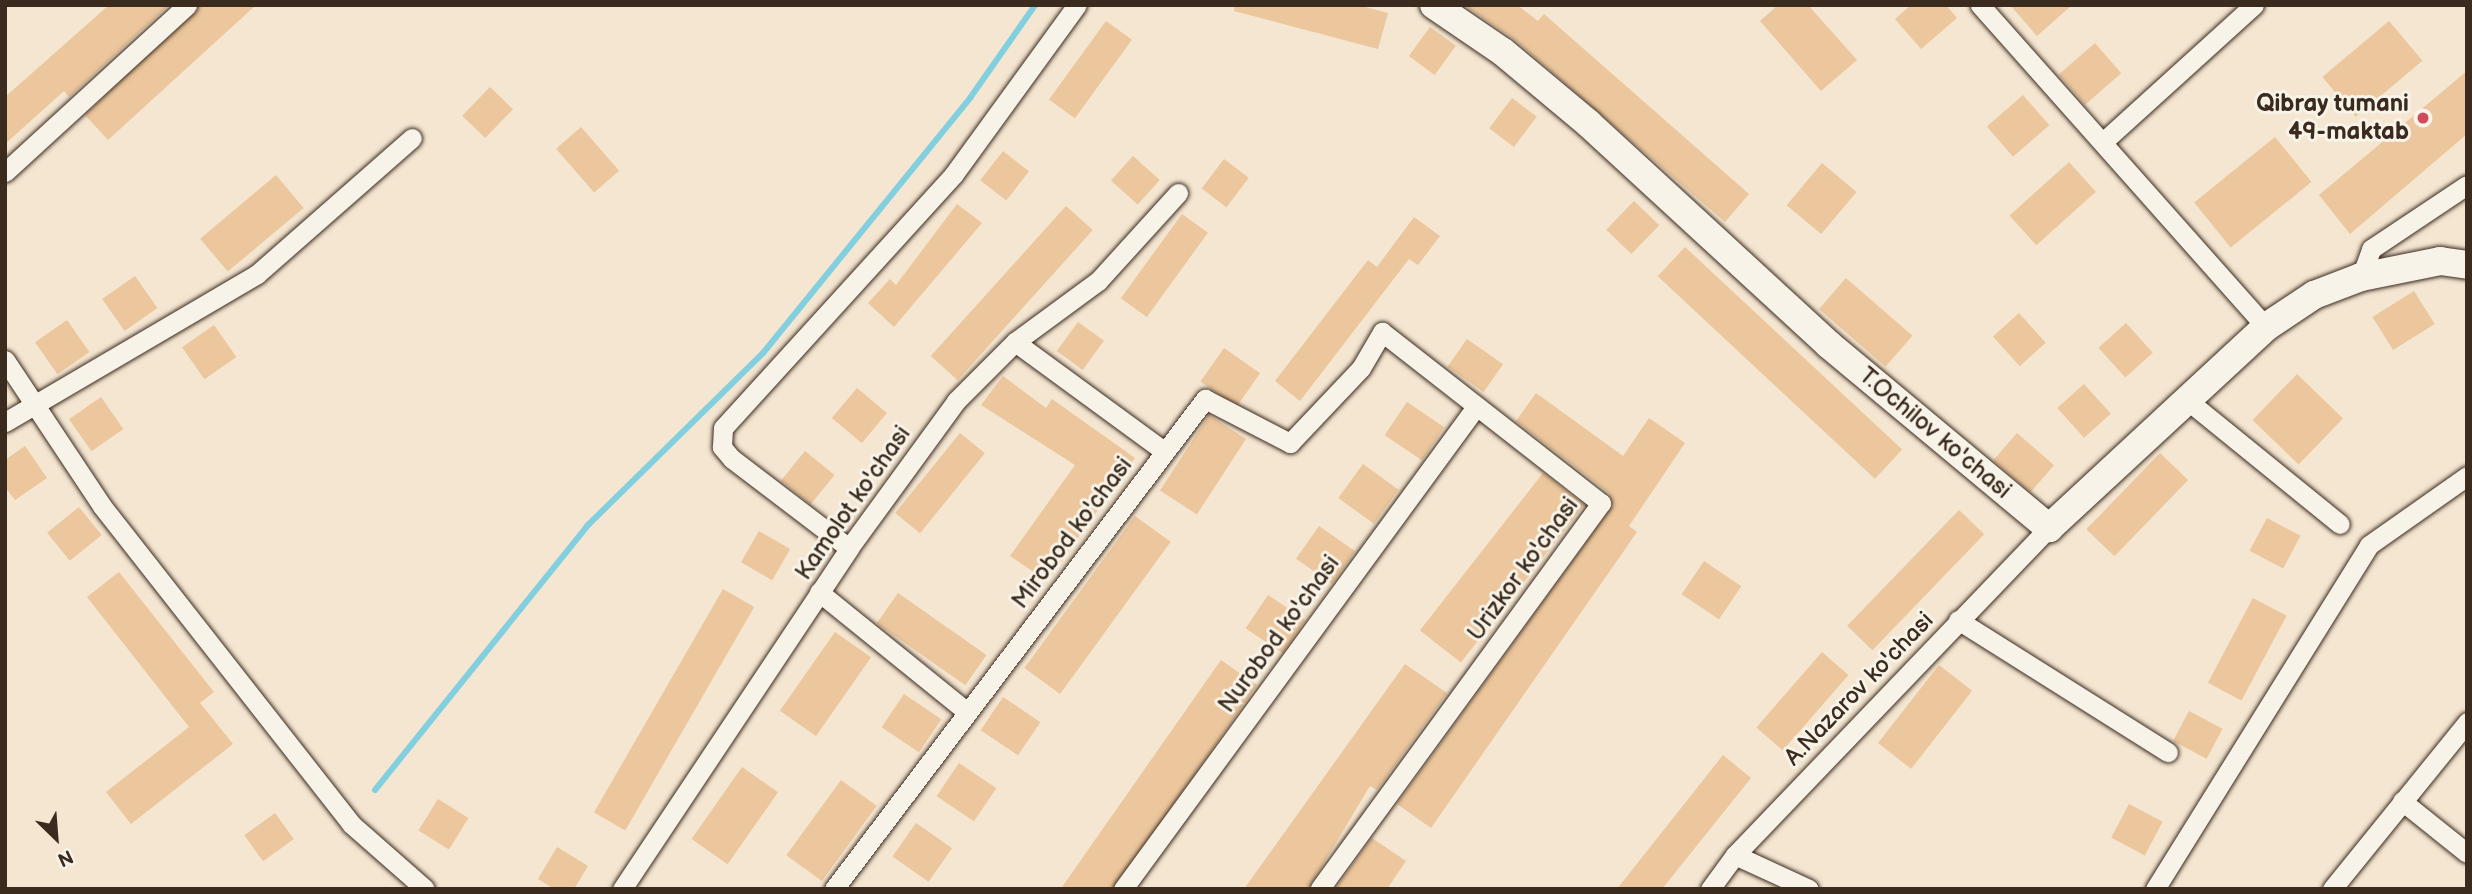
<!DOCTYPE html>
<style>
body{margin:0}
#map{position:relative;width:2472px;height:894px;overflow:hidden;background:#f4e6d1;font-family:"Balsamiq Sans",sans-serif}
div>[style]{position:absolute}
.stream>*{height:6px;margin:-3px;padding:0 3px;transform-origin:3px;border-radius:3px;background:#81cfdf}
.building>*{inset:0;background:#ecc69c;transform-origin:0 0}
.roads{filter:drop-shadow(0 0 2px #3b2a1e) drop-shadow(0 0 2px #3b2a1e)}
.minor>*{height:19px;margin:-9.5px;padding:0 9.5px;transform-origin:9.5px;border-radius:9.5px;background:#f7f3e8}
.secondary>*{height:28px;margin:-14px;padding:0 14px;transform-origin:14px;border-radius:14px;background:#f7f3e8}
.dots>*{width:19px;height:19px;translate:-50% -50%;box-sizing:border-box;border:4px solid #f7f3e8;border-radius:50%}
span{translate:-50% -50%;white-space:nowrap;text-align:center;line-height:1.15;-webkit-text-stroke:6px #f7f3e8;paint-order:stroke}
.poi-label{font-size:24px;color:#3b2a1e;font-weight:700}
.right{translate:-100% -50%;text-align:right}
.street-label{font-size:24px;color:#3b2a1e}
.frame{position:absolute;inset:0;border:7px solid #3b2a1e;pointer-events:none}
.north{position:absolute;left:21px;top:803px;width:70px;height:70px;-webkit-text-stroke:5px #f7f3e8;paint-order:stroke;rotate:155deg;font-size:19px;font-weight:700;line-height:28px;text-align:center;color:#3b2a1e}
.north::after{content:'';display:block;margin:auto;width:24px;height:32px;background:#3b2a1e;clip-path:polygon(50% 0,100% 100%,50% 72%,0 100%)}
</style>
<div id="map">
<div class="stream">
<i style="left:375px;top:790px;width:339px;rotate:-51.2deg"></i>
<i style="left:587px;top:526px;width:247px;rotate:-44.5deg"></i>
<i style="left:763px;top:353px;width:328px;rotate:-50.9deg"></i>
<i style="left:970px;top:98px;width:113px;rotate:-55deg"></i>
</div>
<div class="building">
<i style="clip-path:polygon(109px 5px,169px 5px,69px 97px,64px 91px,5px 144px,5px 97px)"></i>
<i style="clip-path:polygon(199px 5px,256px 5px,108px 140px,85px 115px)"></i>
<i style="clip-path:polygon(1235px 5px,1358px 5px,1388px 13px,1378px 49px,1234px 11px)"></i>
<i style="clip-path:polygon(1464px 5px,1517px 5px,1538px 21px,1544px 14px,1749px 194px,1725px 222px,1514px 39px)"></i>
<i style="clip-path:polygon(1778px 5px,1808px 5px,1857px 60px,1821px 91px,1760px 21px)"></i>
<i style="clip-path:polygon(1911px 5px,1946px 5px,1957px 18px,1921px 49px,1895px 19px)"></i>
<i style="clip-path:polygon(2010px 5px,2072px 5px,2037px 36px)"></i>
<i style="left:1106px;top:21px;width:32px;height:97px;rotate:36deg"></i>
<i style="left:2389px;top:21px;width:52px;height:87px;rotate:50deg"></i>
<i style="left:1430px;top:27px;width:32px;height:36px;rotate:36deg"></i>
<i style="left:2095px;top:43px;width:40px;height:48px;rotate:49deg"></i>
<i style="clip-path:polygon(2467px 71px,2467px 134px,2350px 234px,2319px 195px)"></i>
<i style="left:490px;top:87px;width:32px;height:40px;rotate:44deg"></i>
<i style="left:2023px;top:95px;width:40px;height:48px;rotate:49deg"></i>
<i style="left:1512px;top:98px;width:31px;height:38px;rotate:37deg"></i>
<i style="left:581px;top:127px;width:58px;height:33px;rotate:49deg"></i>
<i style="left:2275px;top:137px;width:58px;height:104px;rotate:51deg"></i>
<i style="left:1003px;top:151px;width:33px;height:37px;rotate:38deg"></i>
<i style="left:1133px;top:156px;width:36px;height:33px;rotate:42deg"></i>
<i style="left:1224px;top:159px;width:31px;height:37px;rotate:37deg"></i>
<i style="left:2069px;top:162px;width:40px;height:80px;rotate:48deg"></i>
<i style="left:1822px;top:163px;width:45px;height:55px;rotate:40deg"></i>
<i style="left:276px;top:175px;width:43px;height:99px;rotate:50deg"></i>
<i style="left:1634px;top:201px;width:35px;height:40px;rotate:44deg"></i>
<i style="clip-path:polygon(957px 204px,982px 223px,894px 327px,868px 303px,890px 279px,896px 285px)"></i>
<i style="left:1066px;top:206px;width:36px;height:202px;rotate:42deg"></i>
<i style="left:1182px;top:214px;width:32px;height:104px;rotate:36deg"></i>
<i style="clip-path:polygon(1414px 217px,1440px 236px,1418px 265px,1409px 259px,1300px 401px,1275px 381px,1368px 260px,1377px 267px)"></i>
<i style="left:1685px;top:247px;width:297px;height:40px;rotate:43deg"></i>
<i style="left:135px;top:276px;width:39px;height:40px;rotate:55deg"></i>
<i style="left:1846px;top:278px;width:88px;height:41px;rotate:41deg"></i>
<i style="left:2414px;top:291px;width:39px;height:49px;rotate:58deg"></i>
<i style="left:2019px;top:313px;width:40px;height:35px;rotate:48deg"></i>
<i style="left:67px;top:320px;width:39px;height:39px;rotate:55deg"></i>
<i style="left:1078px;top:322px;width:32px;height:36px;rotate:36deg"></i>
<i style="left:2126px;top:323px;width:40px;height:37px;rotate:48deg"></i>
<i style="left:214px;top:325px;width:39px;height:39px;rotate:55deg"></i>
<i style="left:1467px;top:339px;width:44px;height:34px;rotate:35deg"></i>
<i style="left:1224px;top:348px;width:44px;height:41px;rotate:35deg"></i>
<i style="left:2297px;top:374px;width:64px;height:64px;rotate:44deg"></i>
<i style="clip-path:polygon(1003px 376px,1046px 408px,1052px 399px,1135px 458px,1047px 581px,1010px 556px,1075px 465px,981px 405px)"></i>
<i style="left:2084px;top:384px;width:40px;height:36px;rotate:48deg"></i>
<i style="left:857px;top:388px;width:39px;height:39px;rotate:40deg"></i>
<i style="clip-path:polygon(1536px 393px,1623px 456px,1649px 418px,1685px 443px,1629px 526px,1637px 532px,1431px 828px,1397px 804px,1613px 505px,1609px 493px,1516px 421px)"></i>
<i style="left:101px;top:397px;width:39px;height:39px;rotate:55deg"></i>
<i style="left:1407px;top:402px;width:45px;height:40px;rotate:34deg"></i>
<i style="left:1209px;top:415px;width:44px;height:90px;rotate:33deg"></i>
<i style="left:960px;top:433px;width:32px;height:103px;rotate:39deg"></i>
<i style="left:2017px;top:433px;width:49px;height:36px;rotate:41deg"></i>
<i style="clip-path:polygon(25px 446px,47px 478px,15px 500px,5px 487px,5px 460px)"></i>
<i style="left:805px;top:451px;width:38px;height:38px;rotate:39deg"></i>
<i style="left:2160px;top:453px;width:39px;height:106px;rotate:44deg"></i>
<i style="left:1363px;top:464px;width:44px;height:42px;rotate:36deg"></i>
<i style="left:1543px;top:473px;width:52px;height:200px;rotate:38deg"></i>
<i style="left:79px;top:507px;width:36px;height:41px;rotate:51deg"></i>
<i style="left:1959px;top:510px;width:35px;height:161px;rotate:44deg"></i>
<i style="left:1135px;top:516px;width:44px;height:188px;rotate:36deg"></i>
<i style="left:2267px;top:518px;width:38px;height:37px;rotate:28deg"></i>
<i style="left:1319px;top:526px;width:44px;height:40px;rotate:35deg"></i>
<i style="left:759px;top:531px;width:36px;height:36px;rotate:30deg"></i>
<i style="left:1704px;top:561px;width:45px;height:40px;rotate:34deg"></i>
<i style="clip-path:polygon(119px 572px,214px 692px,200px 703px,233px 744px,131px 824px,106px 792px,189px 727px,87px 597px)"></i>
<i style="left:723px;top:589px;width:36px;height:258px;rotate:30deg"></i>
<i style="left:898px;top:593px;width:108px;height:37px;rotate:35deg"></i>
<i style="left:1268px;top:595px;width:45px;height:40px;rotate:34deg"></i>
<i style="left:2253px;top:598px;width:38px;height:96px;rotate:28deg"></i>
<i style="left:835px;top:632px;width:44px;height:96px;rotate:35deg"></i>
<i style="left:1822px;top:652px;width:35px;height:100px;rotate:41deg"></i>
<i style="left:1221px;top:660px;width:44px;height:282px;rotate:35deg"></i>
<i style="clip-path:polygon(1405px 664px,1447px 693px,1377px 790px,1370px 786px,1308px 889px,1244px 889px)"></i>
<i style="left:1939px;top:665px;width:42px;height:99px;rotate:38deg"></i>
<i style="left:904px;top:694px;width:45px;height:40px;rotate:34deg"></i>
<i style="left:1003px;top:697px;width:45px;height:40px;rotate:34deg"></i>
<i style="left:2189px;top:711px;width:38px;height:34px;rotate:28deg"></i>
<i style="clip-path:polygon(1723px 755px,1751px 778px,1662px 889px,1617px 889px)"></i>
<i style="left:959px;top:763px;width:45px;height:40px;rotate:34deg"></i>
<i style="left:742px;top:767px;width:44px;height:88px;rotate:35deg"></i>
<i style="left:841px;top:780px;width:44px;height:93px;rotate:36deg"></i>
<i style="left:438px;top:799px;width:36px;height:37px;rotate:32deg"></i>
<i style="left:2129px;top:804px;width:38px;height:38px;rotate:28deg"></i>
<i style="left:275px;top:813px;width:32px;height:38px;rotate:54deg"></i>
<i style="left:916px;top:823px;width:44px;height:41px;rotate:35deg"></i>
<i style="clip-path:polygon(1372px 838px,1406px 861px,1387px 889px,1335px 889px)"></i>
<i style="clip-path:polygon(557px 847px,588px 866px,574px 889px,554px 889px,538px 879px)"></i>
</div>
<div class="roads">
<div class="minor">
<i style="left:1980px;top:5px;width:431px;rotate:48.4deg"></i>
<i style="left:2105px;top:140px;width:201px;rotate:-42.2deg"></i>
<i style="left:5px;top:172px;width:247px;rotate:-42.5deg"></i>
<i style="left:2361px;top:277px;width:30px;rotate:-70deg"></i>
<i style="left:2371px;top:249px;width:115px;rotate:-33.7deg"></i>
<i style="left:1015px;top:342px;width:185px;rotate:36.2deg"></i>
<i style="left:5px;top:360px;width:175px;rotate:56.4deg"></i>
<i style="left:102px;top:506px;width:404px;rotate:51.9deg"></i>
<i style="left:351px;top:824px;width:98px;rotate:41.3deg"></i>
<i style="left:2186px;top:399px;width:198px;rotate:39.1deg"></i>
<i style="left:5px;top:422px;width:292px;rotate:-30.4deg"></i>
<i style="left:257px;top:274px;width:206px;rotate:-41.3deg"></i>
<i style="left:849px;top:548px;width:147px;rotate:-142.7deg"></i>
<i style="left:732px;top:459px;width:16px;rotate:-130deg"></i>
<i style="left:722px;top:447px;width:19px;rotate:-87deg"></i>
<i style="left:723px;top:428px;width:343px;rotate:-47.7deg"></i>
<i style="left:954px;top:174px;width:209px;rotate:-54deg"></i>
<i style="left:819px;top:592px;width:191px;rotate:39deg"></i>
<i style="left:1958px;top:620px;width:248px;rotate:32.2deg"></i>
<i style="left:2402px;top:801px;width:83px;rotate:38.7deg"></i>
<i style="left:1735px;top:855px;width:81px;rotate:24.7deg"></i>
<i style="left:622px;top:889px;width:410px;rotate:-56.3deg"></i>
<i style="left:849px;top:548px;width:182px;rotate:-53.9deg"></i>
<i style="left:956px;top:401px;width:83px;rotate:-45deg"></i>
<i style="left:1015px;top:342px;width:103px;rotate:-36.3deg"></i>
<i style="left:1098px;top:281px;width:119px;rotate:-47.7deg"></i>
<i style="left:834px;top:889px;width:615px;rotate:-52.87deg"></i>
<i style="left:1205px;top:399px;width:96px;rotate:27.4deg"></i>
<i style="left:1290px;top:443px;width:103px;rotate:-46.6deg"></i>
<i style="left:1361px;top:368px;width:42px;rotate:-59.7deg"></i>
<i style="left:1382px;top:332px;width:278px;rotate:38deg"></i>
<i style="left:1601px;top:503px;width:477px;rotate:126.1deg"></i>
<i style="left:1123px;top:889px;width:596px;rotate:-53.8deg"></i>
<i style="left:1710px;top:889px;width:42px;rotate:-53.7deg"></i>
<i style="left:1735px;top:855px;width:453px;rotate:-46.2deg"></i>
<i style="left:2155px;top:889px;width:405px;rotate:-58.1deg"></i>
<i style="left:2369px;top:545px;width:120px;rotate:-35.1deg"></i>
<i style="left:2332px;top:889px;width:215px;rotate:-51deg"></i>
</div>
<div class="secondary">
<i style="left:1434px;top:5px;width:83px;rotate:34.3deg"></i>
<i style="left:1503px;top:52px;width:112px;rotate:39.9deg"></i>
<i style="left:1589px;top:124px;width:325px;rotate:42.6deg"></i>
<i style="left:1828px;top:344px;width:288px;rotate:39.8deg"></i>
<i style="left:2049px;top:528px;width:296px;rotate:-42.8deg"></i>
<i style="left:2266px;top:327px;width:58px;rotate:-33.7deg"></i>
<i style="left:2314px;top:295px;width:50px;rotate:-21deg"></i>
<i style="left:2361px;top:277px;width:81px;rotate:-11.4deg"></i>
<i style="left:2440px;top:261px;width:27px;rotate:8deg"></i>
</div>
</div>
<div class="dots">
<i style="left:2423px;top:118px;background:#d1495b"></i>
</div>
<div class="poi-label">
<span class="right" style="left:2409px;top:118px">Qibray tumani<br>49-maktab</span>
</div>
<div class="street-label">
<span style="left:1935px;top:433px;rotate:40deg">T.Ochilov ko'chasi</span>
<span style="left:853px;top:503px;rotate:-55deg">Kamolot ko'chasi</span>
<span style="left:1072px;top:533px;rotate:-53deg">Mirobod ko'chasi</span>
<span style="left:1523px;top:569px;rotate:-54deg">Urizkor ko'chasi</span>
<span style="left:1279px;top:634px;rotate:-54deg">Nurobod ko'chasi</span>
<span style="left:1859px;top:689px;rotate:-46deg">A.Nazarov ko'chasi</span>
</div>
<div class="frame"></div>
<div class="north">N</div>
</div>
